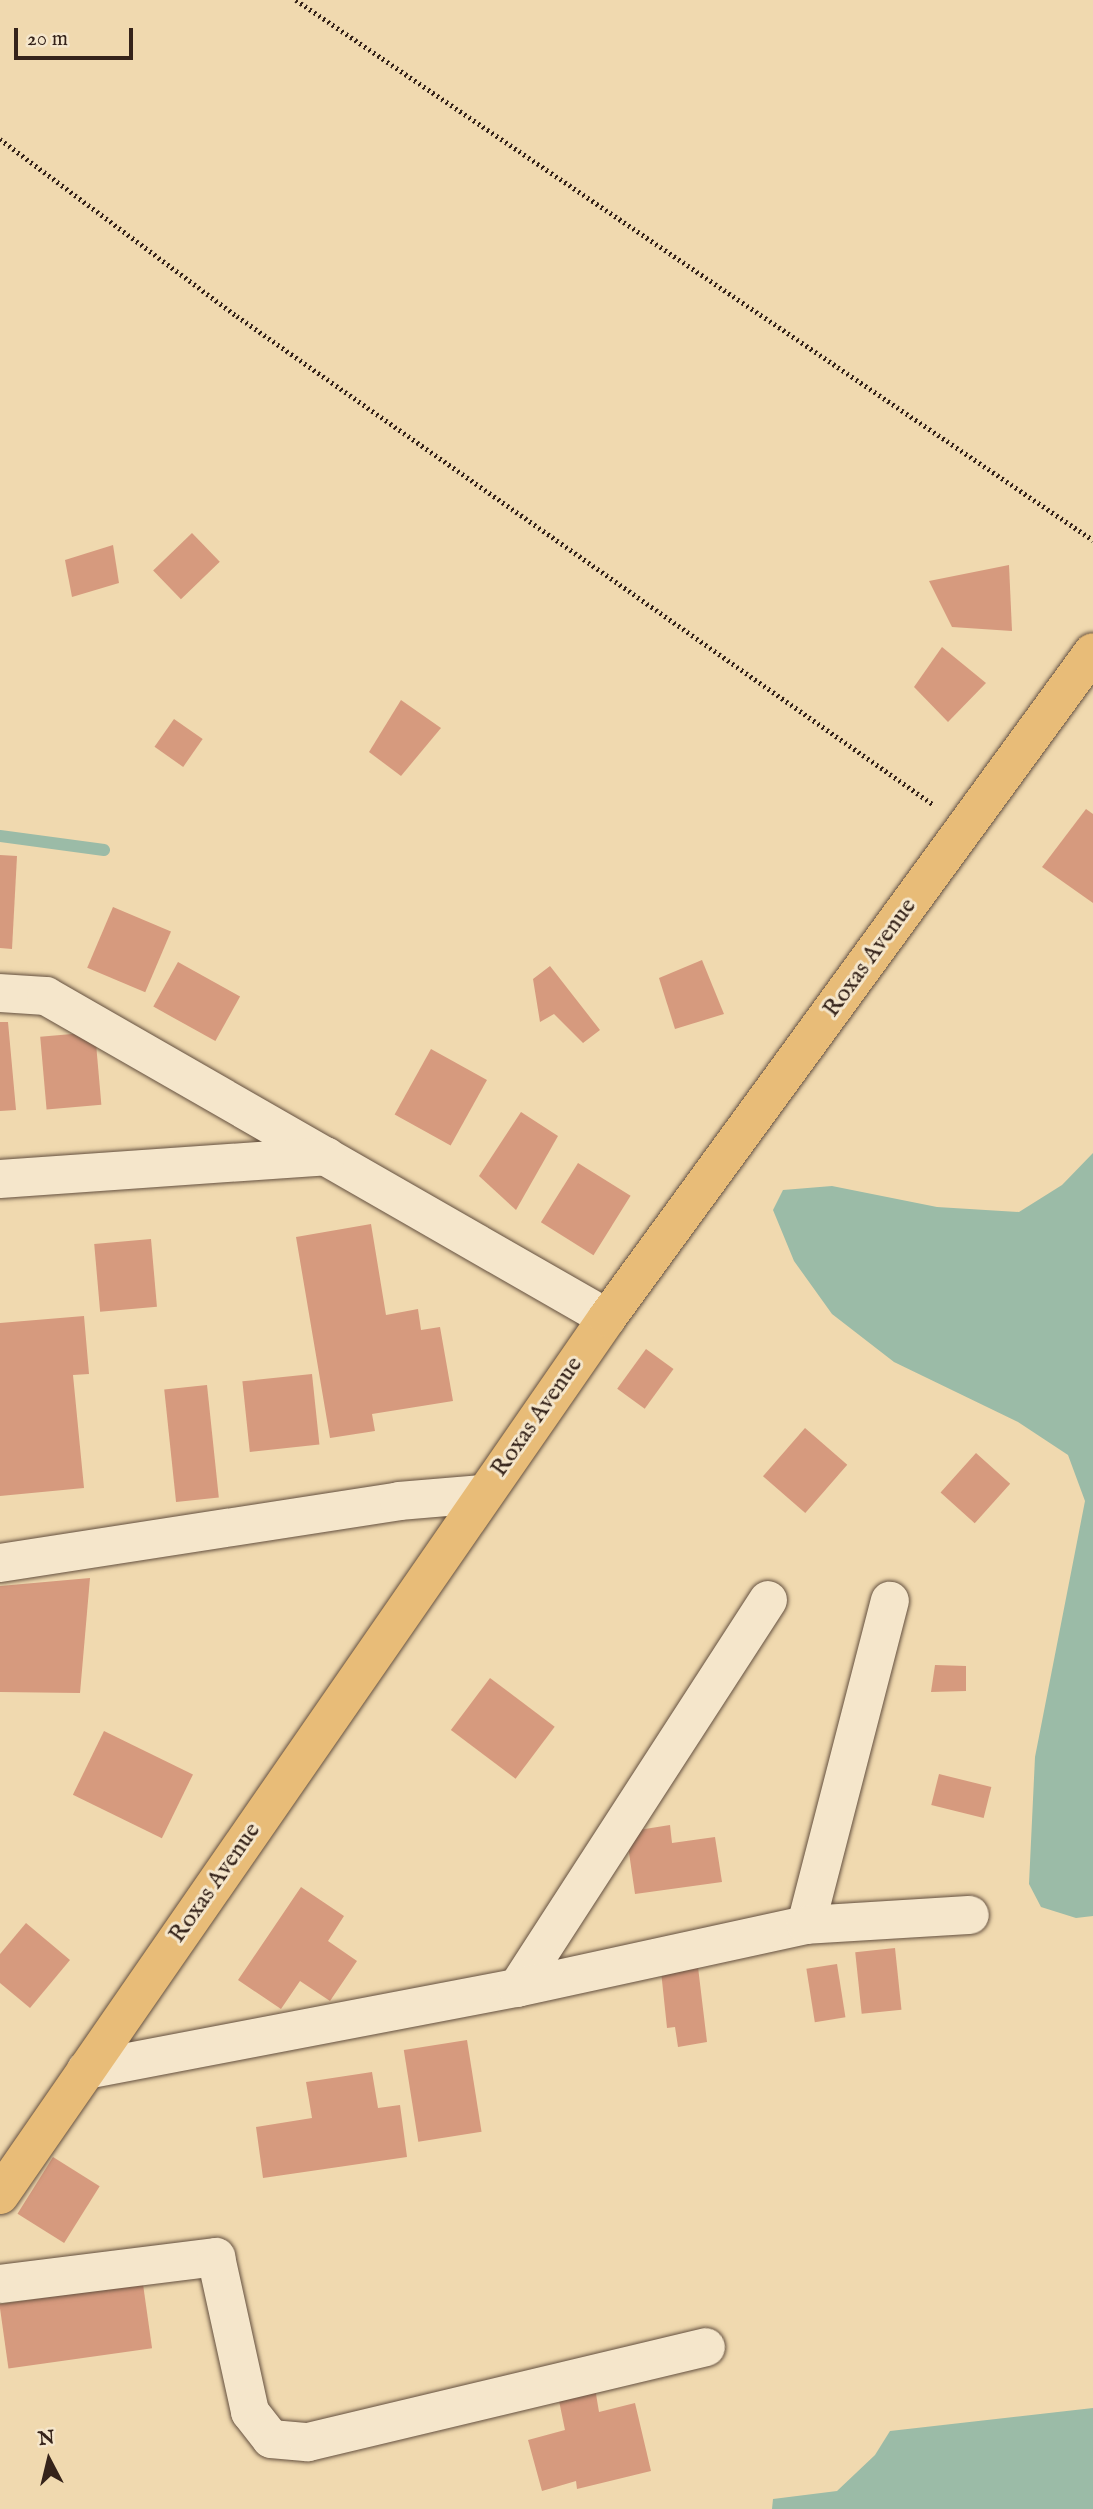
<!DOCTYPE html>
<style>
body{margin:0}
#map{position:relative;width:1093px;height:2509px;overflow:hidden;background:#f0d9af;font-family:"IM FELL English",serif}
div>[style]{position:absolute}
.water>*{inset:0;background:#9bbba7}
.stream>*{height:12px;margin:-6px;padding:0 6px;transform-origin:6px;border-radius:6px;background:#9bbba7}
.building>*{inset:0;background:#d69a7e;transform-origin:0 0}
.path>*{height:4.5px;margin-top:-2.25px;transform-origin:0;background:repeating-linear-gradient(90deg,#35231a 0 2px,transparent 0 5.5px)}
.roads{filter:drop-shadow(0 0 2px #64503f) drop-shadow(0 0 2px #64503f)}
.street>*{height:38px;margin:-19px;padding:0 19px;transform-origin:19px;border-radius:19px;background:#f5e6cb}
.secondary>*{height:38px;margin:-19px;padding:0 19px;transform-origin:19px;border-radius:19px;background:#f5e6cb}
.primary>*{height:38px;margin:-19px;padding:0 19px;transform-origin:19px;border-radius:19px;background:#e8bc78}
span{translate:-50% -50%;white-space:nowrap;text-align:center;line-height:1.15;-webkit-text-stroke:6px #f5e6cb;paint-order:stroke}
.street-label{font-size:24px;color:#35231a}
.north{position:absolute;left:14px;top:2425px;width:70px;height:70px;-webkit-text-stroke:5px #f5e6cb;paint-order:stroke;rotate:353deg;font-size:19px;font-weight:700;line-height:28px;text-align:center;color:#35231a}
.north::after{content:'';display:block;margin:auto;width:24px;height:32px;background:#35231a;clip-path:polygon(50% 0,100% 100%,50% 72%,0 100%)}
.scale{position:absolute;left:14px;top:28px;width:119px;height:32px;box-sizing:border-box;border:4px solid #35231a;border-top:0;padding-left:9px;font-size:21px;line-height:24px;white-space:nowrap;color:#35231a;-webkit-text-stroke:5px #f5e6cb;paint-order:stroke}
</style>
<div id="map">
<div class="water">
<i style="clip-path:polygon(1093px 1153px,1093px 1916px,1076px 1918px,1041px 1907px,1029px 1884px,1035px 1757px,1085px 1501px,1068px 1455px,1018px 1422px,894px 1362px,832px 1314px,794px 1261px,773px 1210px,783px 1190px,832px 1186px,937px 1207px,1019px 1212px,1062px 1185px)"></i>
<i style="clip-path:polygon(1093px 2408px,1093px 2509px,772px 2509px,773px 2499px,837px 2491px,875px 2455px,890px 2431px)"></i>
</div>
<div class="stream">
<i style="left:0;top:836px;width:105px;rotate:7.7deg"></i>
</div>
<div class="building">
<i style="left:192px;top:533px;width:40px;height:54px;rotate:46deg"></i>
<i style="clip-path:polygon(113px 545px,119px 583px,72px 597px,65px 560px)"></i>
<i style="clip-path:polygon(1009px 565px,1012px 631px,952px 627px,929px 581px)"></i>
<i style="clip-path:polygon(942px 647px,986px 683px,948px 722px,914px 687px)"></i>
<i style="clip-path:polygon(401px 700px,441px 728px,401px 776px,369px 752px)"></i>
<i style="left:174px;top:719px;width:35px;height:34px;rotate:35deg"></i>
<i style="clip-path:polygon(1086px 809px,1093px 814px,1093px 903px,1042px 867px)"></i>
<i style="clip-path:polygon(0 855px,17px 856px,12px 949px,0 948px)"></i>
<i style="left:113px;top:907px;width:63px;height:66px;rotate:23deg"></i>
<i style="clip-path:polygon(702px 960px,724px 1014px,675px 1029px,659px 978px)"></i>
<i style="left:178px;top:962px;width:71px;height:51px;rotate:29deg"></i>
<i style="clip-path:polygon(550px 966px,600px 1030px,583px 1043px,554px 1014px,540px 1022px,533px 979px)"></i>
<i style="clip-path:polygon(0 1022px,8px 1022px,16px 1110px,0 1111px)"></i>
<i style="left:95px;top:1032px;width:73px;height:55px;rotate:85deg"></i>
<i style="left:431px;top:1049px;width:64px;height:75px;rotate:29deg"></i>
<i style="clip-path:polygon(521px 1112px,558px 1136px,516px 1210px,479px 1176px)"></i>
<i style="left:578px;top:1163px;width:62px;height:70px;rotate:32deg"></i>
<i style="clip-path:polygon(371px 1224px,386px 1315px,418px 1309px,421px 1330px,440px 1327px,453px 1401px,372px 1414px,375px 1431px,330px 1438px,296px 1237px)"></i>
<i style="left:151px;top:1239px;width:68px;height:57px;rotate:85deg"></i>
<i style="clip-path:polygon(84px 1316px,89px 1374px,73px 1375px,84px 1488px,0 1496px,0 1323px)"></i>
<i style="left:646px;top:1349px;width:34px;height:49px;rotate:36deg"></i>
<i style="left:312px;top:1374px;width:71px;height:70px;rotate:84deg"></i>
<i style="left:207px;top:1385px;width:113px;height:43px;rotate:84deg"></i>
<i style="left:805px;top:1428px;width:56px;height:64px;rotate:41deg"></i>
<i style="left:976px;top:1453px;width:46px;height:53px;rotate:42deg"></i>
<i style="clip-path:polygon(90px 1578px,80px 1693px,0 1692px,0 1586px)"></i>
<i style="clip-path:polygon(935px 1665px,966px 1666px,966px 1691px,931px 1692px)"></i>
<i style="left:490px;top:1678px;width:81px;height:65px;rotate:37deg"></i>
<i style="left:104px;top:1731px;width:99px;height:71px;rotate:26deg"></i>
<i style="left:939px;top:1774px;width:54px;height:32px;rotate:14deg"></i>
<i style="clip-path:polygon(670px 1825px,672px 1843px,715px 1837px,722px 1882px,635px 1894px,626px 1832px)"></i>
<i style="clip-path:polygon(301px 1887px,344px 1916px,328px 1941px,357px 1961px,330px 2001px,300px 1981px,281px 2009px,238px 1980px)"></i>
<i style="clip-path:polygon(26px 1923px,70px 1960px,30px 2008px,0 1983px,0 1954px)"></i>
<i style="left:895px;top:1948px;width:62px;height:40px;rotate:84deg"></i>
<i style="left:837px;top:1964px;width:54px;height:31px;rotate:81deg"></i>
<i style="clip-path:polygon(698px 1967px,707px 2042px,678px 2047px,675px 2027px,667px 2028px,661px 1971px)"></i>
<i style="left:467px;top:2040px;width:93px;height:64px;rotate:81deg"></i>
<i style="clip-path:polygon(372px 2072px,378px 2108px,400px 2105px,407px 2157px,263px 2178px,256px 2127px,312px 2118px,306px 2082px)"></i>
<i style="left:53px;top:2157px;width:55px;height:67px;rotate:32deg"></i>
<i style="left:143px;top:2284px;width:65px;height:145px;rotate:82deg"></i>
<i style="clip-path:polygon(595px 2388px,599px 2412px,635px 2403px,651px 2471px,577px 2489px,576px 2481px,542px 2491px,528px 2440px,565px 2430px,558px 2396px)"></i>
</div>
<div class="path">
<i style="left:296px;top:0;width:963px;rotate:34.12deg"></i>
<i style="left:0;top:139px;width:296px;rotate:36.8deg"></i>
<i style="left:237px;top:316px;width:851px;rotate:35.05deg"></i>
</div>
<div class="roads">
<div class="street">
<i style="left:0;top:993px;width:46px;rotate:3.7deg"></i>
<i style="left:46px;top:996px;width:647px;rotate:29.85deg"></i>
<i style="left:0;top:1179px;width:327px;rotate:-4deg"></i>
<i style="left:806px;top:1925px;width:335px;rotate:-75.5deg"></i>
<i style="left:517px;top:1988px;width:462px;rotate:-57.1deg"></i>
<i style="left:86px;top:2070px;width:439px;rotate:-10.8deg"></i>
<i style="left:517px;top:1988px;width:296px;rotate:-12.3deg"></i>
<i style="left:806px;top:1925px;width:164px;rotate:-3.5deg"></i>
<i style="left:0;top:2284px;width:218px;rotate:-7.1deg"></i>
<i style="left:216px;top:2257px;width:159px;rotate:77.6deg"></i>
<i style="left:250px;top:2412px;width:34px;rotate:52deg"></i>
<i style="left:271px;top:2439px;width:37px;rotate:5deg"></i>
<i style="left:308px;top:2442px;width:409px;rotate:-13.4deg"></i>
</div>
<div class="secondary">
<i style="left:0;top:1563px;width:404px;rotate:-8.8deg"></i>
<i style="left:399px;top:1501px;width:84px;rotate:-4.8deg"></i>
</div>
<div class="primary">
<i style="left:0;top:2195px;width:1067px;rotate:-55.31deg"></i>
<i style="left:607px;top:1318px;width:824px;rotate:-53.88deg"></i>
</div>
</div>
<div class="street-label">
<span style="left:870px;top:958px;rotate:-54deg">Roxas Avenue</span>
<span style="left:537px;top:1417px;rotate:-55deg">Roxas Avenue</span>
<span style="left:215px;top:1883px;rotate:-55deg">Roxas Avenue</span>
</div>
<div class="north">N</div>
<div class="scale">20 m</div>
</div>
